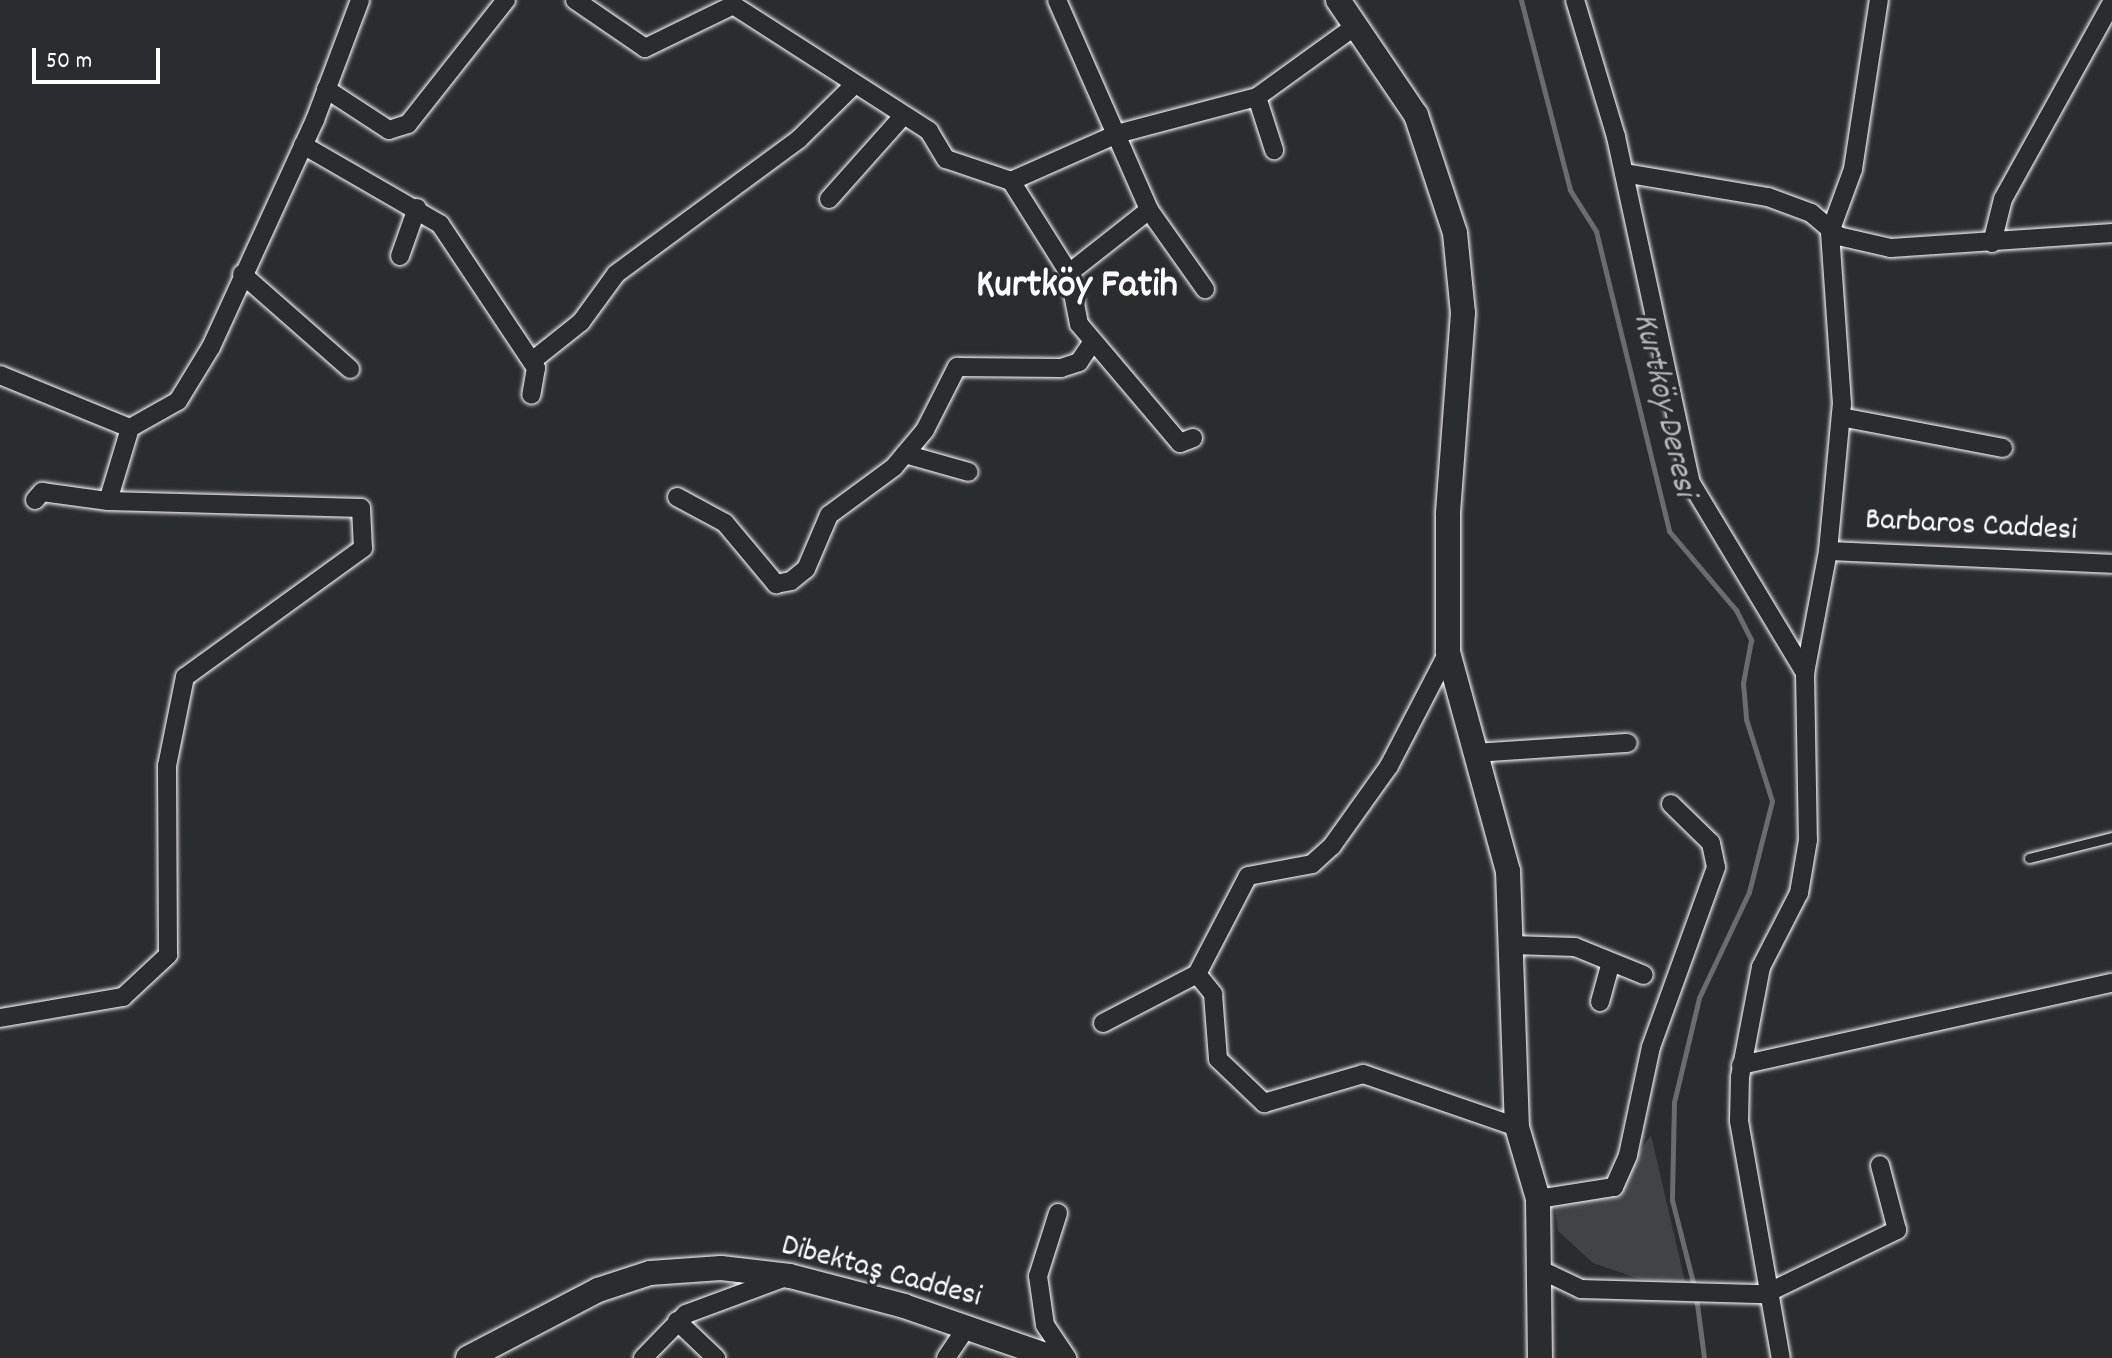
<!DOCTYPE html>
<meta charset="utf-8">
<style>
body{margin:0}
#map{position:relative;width:2112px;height:1358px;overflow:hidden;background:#2a2d2e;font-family:Dekko,sans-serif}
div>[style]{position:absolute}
.green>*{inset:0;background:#414445}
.stream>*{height:5px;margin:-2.5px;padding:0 2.5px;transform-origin:2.5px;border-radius:2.5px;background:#6a6c6d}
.roads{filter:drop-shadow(0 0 2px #fff) drop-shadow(0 0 2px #fff)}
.lane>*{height:9px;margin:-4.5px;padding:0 4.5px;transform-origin:4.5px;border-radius:4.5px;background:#2a2d2e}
.street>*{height:18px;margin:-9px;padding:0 9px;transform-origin:9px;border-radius:9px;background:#2a2d2e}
.secondary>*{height:24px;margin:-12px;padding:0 12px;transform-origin:12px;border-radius:12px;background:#2a2d2e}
span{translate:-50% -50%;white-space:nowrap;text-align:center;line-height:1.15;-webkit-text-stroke:6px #2a2d2e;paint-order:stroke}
.street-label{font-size:32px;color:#fff}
.water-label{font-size:34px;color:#b4b6b6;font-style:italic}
.district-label{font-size:40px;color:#fff;font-weight:700}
.scale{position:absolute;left:32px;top:48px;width:128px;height:36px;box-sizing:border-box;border:4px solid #fff;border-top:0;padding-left:10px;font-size:24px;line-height:28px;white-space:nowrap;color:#fff;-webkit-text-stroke:6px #2a2d2e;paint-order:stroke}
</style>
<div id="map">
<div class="green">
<i style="clip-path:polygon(1651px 1135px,1685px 1282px,1640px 1279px,1593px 1263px,1558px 1231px,1554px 1201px,1623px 1175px)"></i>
</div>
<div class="stream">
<i style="left:1521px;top:0;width:196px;rotate:75.5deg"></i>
<i style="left:1570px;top:190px;width:49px;rotate:57.6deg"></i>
<i style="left:1596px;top:231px;width:309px;rotate:76.3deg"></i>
<i style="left:1669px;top:531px;width:104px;rotate:49.7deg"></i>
<i style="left:1736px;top:610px;width:34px;rotate:63deg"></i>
<i style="left:1751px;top:640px;width:44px;rotate:100.5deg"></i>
<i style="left:1743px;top:683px;width:36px;rotate:85deg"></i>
<i style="left:1746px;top:719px;width:86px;rotate:72.4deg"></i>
<i style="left:1772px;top:801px;width:94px;rotate:104.2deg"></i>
<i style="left:1749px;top:892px;width:117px;rotate:115.3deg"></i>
<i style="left:1699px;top:998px;width:107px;rotate:103.5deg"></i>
<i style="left:1674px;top:1102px;width:98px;rotate:91.2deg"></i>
<i style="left:1672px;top:1200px;width:89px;rotate:75.7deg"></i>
<i style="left:1696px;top:1296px;width:63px;rotate:82.6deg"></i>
</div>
<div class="roads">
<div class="lane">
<i style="left:2029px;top:858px;width:86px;rotate:-14.2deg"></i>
</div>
<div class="street">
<i style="left:575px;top:0;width:85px;rotate:34.4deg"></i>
<i style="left:645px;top:48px;width:98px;rotate:-26deg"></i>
<i style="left:733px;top:5px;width:233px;rotate:32.7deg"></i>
<i style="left:929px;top:131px;width:33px;rotate:59deg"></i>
<i style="left:946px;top:159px;width:69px;rotate:18.7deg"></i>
<i style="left:1011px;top:181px;width:116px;rotate:-23.9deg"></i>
<i style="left:1117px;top:134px;width:145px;rotate:-14.8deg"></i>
<i style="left:1257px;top:97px;width:120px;rotate:-35.8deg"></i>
<i style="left:1057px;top:0;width:229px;rotate:66.3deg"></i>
<i style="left:1575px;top:0;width:143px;rotate:73.3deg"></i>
<i style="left:1616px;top:137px;width:354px;rotate:77.8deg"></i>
<i style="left:1691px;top:483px;width:222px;rotate:59deg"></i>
<i style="left:1805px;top:673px;width:167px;rotate:89deg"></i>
<i style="left:1808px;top:840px;width:54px;rotate:99.6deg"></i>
<i style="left:1799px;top:893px;width:83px;rotate:117.2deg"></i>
<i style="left:1761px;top:967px;width:112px;rotate:100.8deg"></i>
<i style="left:1740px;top:1077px;width:44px;rotate:91.3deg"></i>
<i style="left:1739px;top:1121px;width:241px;rotate:80deg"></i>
<i style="left:326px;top:89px;width:75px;rotate:33.1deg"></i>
<i style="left:389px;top:130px;width:20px;rotate:-18deg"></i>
<i style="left:408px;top:124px;width:158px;rotate:-51.7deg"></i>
<i style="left:1257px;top:97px;width:56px;rotate:72.2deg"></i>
<i style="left:303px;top:145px;width:158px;rotate:30deg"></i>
<i style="left:440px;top:224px;width:173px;rotate:56.3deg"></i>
<i style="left:536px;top:368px;width:27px;rotate:100deg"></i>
<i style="left:1624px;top:173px;width:146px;rotate:9.5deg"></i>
<i style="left:1768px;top:197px;width:46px;rotate:20.4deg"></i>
<i style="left:1811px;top:213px;width:35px;rotate:40deg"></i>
<i style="left:1838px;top:236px;width:54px;rotate:12.8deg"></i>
<i style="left:1891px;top:248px;width:222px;rotate:-3.9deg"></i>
<i style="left:1011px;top:181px;width:109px;rotate:57.8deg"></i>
<i style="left:1069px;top:273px;width:52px;rotate:78.9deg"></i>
<i style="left:1079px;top:324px;width:156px;rotate:49.7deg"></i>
<i style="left:1180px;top:443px;width:14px;rotate:-21deg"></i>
<i style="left:829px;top:199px;width:110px;rotate:-48.3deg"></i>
<i style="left:1992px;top:243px;width:45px;rotate:-76deg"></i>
<i style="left:2003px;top:199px;width:225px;rotate:-61deg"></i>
<i style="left:400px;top:256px;width:51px;rotate:-70.5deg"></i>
<i style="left:1069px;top:273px;width:102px;rotate:-38.2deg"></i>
<i style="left:1149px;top:210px;width:97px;rotate:54.7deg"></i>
<i style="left:242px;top:274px;width:144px;rotate:41.3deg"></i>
<i style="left:532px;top:361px;width:63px;rotate:-38.5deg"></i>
<i style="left:581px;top:322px;width:59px;rotate:-53.9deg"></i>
<i style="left:616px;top:274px;width:227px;rotate:-36.4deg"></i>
<i style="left:799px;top:139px;width:76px;rotate:-44.5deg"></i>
<i style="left:0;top:375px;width:140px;rotate:22.2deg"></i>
<i style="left:1841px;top:417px;width:165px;rotate:10.8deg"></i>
<i style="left:905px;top:454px;width:66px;rotate:15.7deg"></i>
<i style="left:677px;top:497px;width:55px;rotate:28.4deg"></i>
<i style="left:725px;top:523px;width:80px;rotate:50.1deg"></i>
<i style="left:776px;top:584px;width:15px;rotate:-11deg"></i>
<i style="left:791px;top:581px;width:19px;rotate:-39deg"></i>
<i style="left:806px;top:569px;width:59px;rotate:-66.9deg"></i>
<i style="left:829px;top:515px;width:81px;rotate:-36.4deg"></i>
<i style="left:894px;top:467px;width:48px;rotate:-50deg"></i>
<i style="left:925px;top:430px;width:71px;rotate:-63.1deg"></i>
<i style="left:957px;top:367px;width:104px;rotate:0.6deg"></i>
<i style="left:1061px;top:368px;width:19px;rotate:-18deg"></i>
<i style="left:1079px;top:362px;width:25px;rotate:-56deg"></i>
<i style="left:35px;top:500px;width:11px;rotate:-49deg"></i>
<i style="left:42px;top:492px;width:67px;rotate:7.8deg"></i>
<i style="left:1828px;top:551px;width:284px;rotate:2.6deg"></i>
<i style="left:1805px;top:673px;width:124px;rotate:-79.3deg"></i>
<i style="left:1828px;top:551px;width:148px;rotate:-84.6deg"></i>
<i style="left:1842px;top:404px;width:172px;rotate:-94deg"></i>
<i style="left:1830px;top:232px;width:67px;rotate:-69.9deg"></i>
<i style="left:1853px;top:169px;width:171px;rotate:-81.3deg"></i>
<i style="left:1476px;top:753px;width:152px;rotate:-3.8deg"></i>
<i style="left:1512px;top:945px;width:63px;rotate:1.8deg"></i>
<i style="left:1575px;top:947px;width:74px;rotate:22.1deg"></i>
<i style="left:1197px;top:974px;width:26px;rotate:51deg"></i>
<i style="left:1213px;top:994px;width:65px;rotate:85.6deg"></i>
<i style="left:1218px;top:1059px;width:64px;rotate:43.7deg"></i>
<i style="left:1264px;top:1103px;width:103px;rotate:-16.3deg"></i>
<i style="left:1363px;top:1074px;width:163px;rotate:19deg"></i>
<i style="left:1600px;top:1002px;width:41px;rotate:-74.6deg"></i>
<i style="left:0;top:1018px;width:125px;rotate:-9.7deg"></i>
<i style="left:123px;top:997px;width:62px;rotate:-43deg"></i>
<i style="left:168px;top:955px;width:189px;rotate:-90.3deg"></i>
<i style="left:167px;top:766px;width:91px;rotate:-78.6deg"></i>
<i style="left:185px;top:677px;width:220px;rotate:-35.9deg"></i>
<i style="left:363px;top:548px;width:40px;rotate:-92.9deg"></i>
<i style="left:361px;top:508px;width:253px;rotate:-178.4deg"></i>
<i style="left:108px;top:501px;width:76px;rotate:-73.2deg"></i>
<i style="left:130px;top:428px;width:55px;rotate:-29.4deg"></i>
<i style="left:178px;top:401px;width:63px;rotate:-58.6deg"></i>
<i style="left:211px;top:347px;width:250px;rotate:-65.4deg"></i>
<i style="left:315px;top:120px;width:128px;rotate:-69.4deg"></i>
<i style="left:1103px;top:1023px;width:106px;rotate:-27.5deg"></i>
<i style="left:1197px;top:974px;width:110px;rotate:-62.5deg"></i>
<i style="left:1248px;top:876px;width:65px;rotate:-10.6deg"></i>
<i style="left:1312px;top:864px;width:27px;rotate:-42deg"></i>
<i style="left:1332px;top:846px;width:98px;rotate:-54.5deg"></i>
<i style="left:1389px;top:766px;width:128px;rotate:-62.6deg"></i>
<i style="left:1741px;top:1065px;width:380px;rotate:-12.5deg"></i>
<i style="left:1538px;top:1199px;width:77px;rotate:-9deg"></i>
<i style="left:1614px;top:1187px;width:35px;rotate:-66deg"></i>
<i style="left:1628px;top:1155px;width:110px;rotate:-78deg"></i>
<i style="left:1651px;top:1047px;width:191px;rotate:-70.1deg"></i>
<i style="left:1716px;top:867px;width:25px;rotate:-102deg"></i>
<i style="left:1711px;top:843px;width:56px;rotate:-135.7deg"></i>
<i style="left:1058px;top:1213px;width:66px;rotate:107.6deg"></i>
<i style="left:1038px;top:1276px;width:49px;rotate:81.9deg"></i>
<i style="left:1045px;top:1325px;width:40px;rotate:56deg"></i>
<i style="left:1537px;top:1268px;width:49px;rotate:25.5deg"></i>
<i style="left:1581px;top:1289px;width:184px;rotate:1.6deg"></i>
<i style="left:1765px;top:1294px;width:147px;rotate:-25.9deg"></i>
<i style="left:1897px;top:1230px;width:67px;rotate:-104.7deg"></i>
<i style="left:677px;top:1321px;width:54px;rotate:43.5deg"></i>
<i style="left:643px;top:1358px;width:62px;rotate:-45.7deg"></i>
<i style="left:686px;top:1314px;width:107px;rotate:-20.3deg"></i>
<i style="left:946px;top:1358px;width:37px;rotate:-56deg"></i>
</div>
<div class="secondary">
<i style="left:1338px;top:0;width:139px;rotate:55.9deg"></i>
<i style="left:1416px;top:115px;width:124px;rotate:71.7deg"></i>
<i style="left:1455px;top:233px;width:80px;rotate:84.3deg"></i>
<i style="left:1463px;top:313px;width:202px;rotate:94.3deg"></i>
<i style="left:1448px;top:514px;width:138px;rotate:90deg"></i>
<i style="left:1448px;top:652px;width:227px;rotate:74.7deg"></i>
<i style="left:1508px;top:871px;width:256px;rotate:88deg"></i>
<i style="left:1517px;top:1127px;width:75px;rotate:73.7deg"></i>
<i style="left:1538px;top:1199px;width:159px;rotate:89.3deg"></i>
<i style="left:468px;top:1358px;width:147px;rotate:-27.6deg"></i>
<i style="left:598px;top:1290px;width:55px;rotate:-18.1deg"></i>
<i style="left:650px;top:1273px;width:71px;rotate:-4deg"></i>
<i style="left:721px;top:1268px;width:69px;rotate:6.6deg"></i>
<i style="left:790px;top:1276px;width:118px;rotate:14.7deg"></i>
<i style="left:904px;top:1306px;width:159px;rotate:19.1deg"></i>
</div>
</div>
<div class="street-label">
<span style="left:1971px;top:527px;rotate:3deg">Barbaros Caddesi</span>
<span style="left:881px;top:1273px;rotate:15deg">Dibektaş Caddesi</span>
</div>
<div class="water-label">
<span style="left:1663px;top:405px;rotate:77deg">Kurtköy Deresi</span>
</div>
<div class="district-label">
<span style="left:1077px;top:288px">Kurtköy Fatih</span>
</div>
<div class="scale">50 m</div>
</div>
